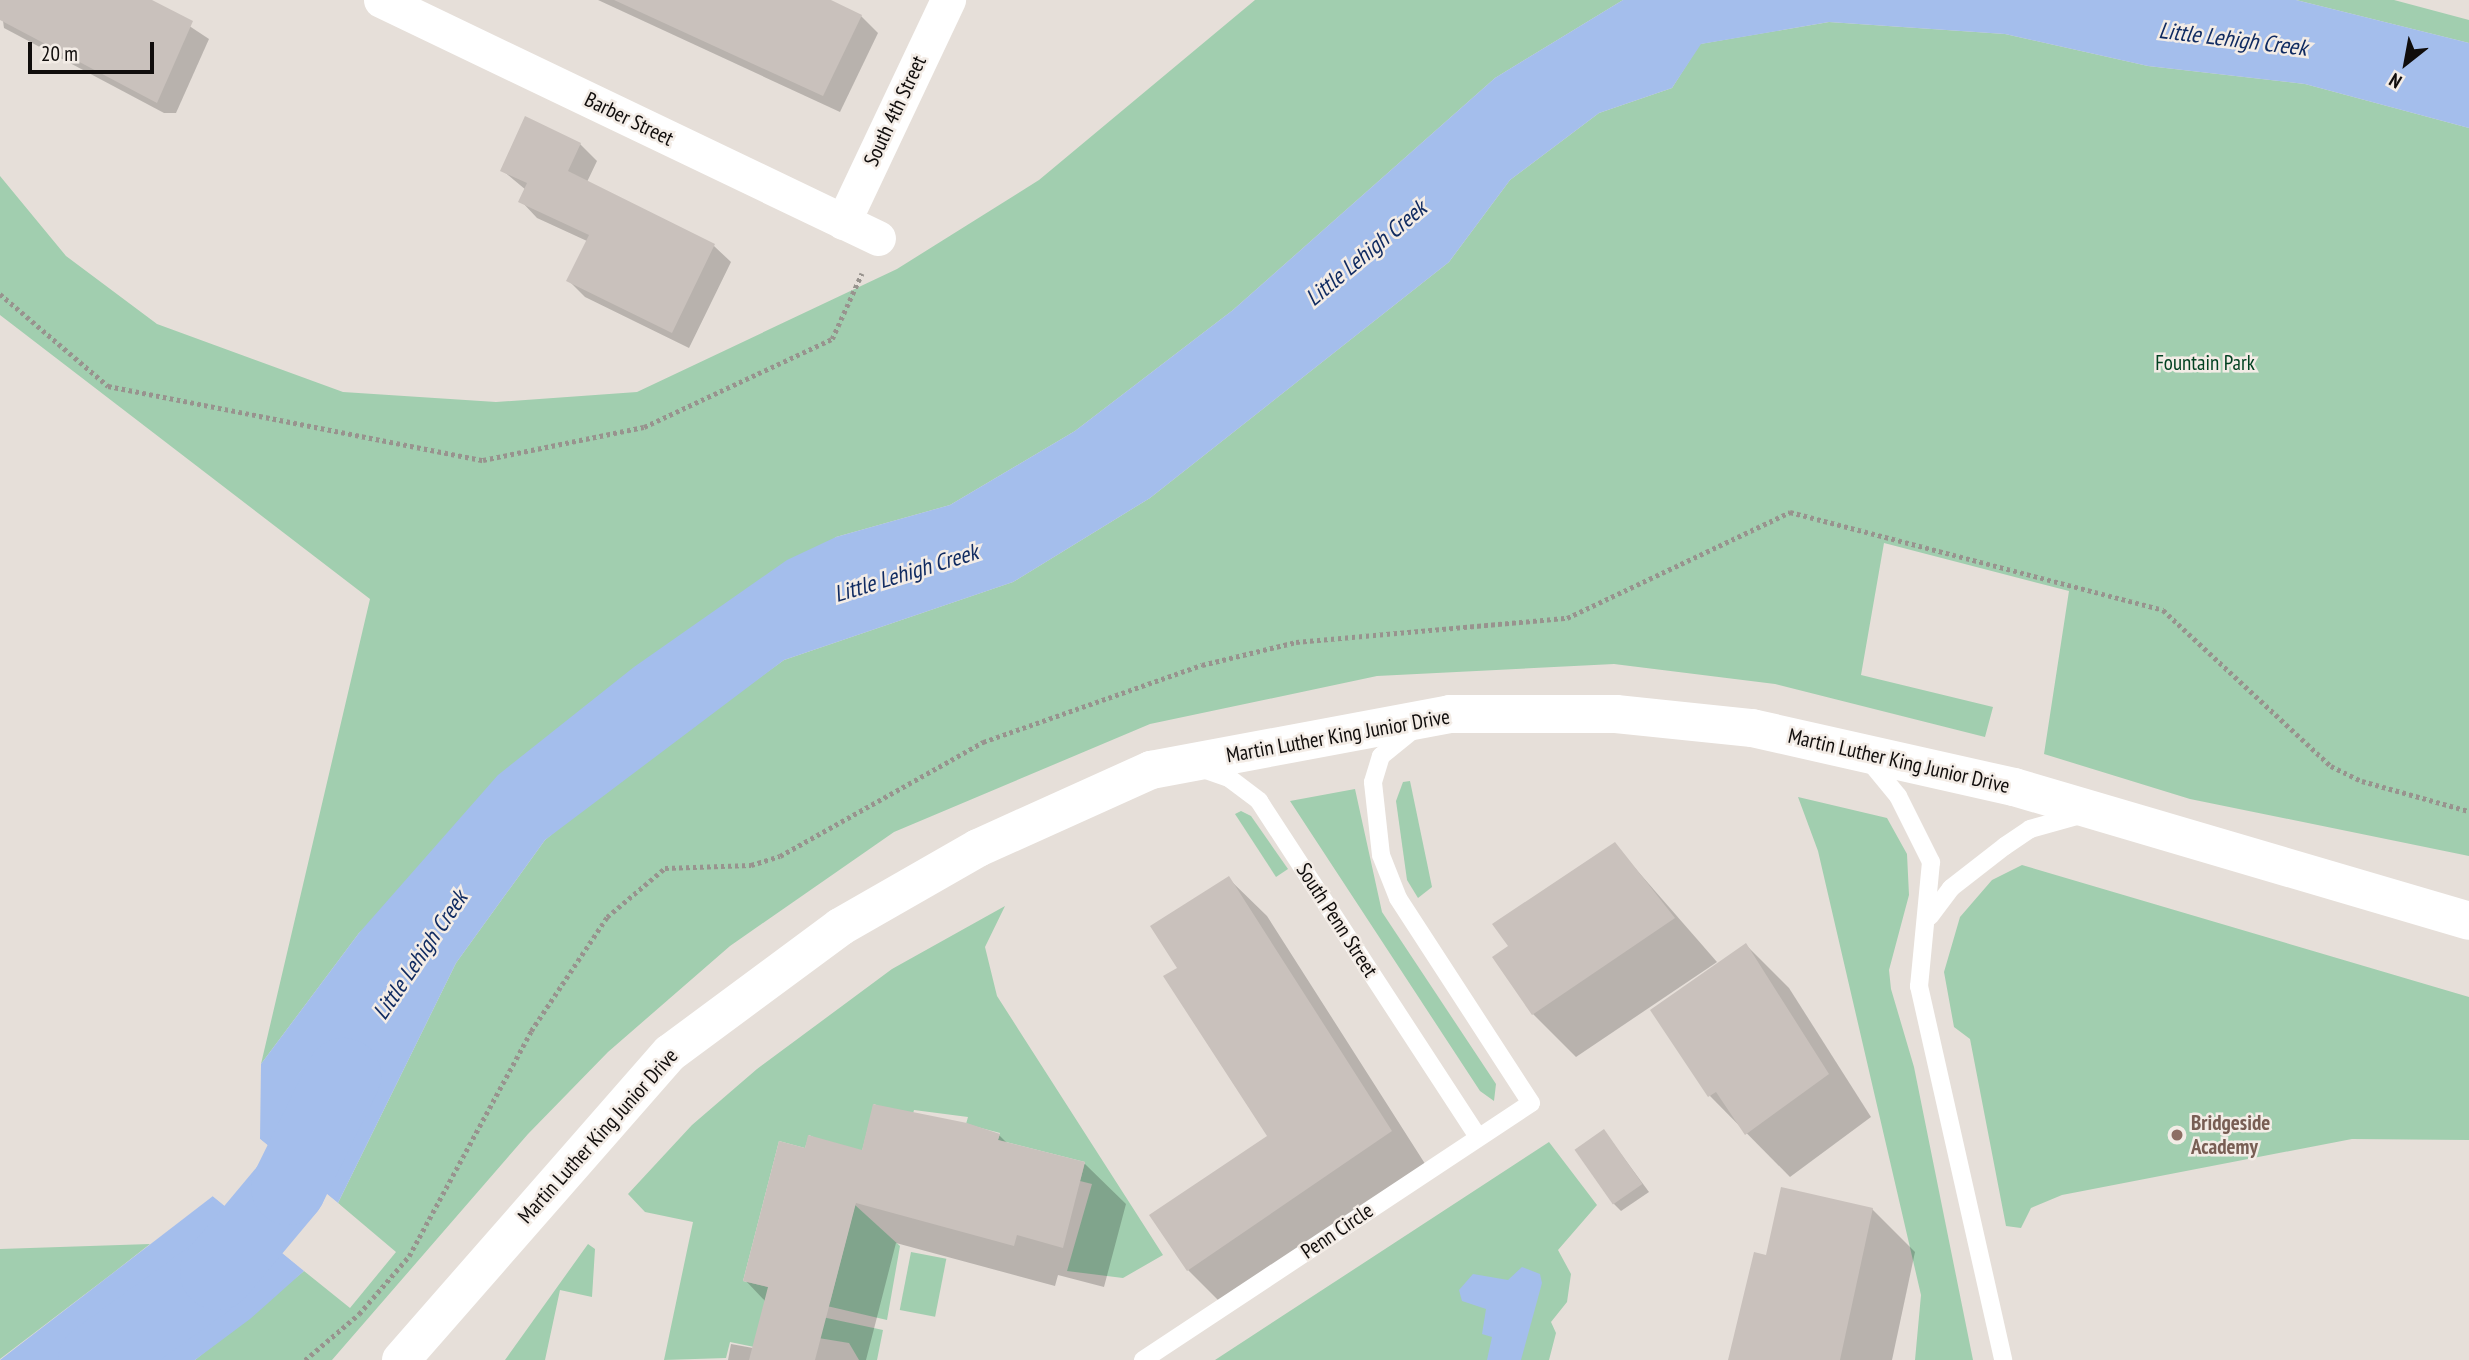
<!DOCTYPE html>
<style>
body{margin:0}
#map{position:relative;width:2469px;height:1360px;overflow:hidden;background:#e6dfd9;font-family:"PT Sans Narrow",sans-serif}
div>[style]{position:absolute}
.green>*{inset:0;background:#a1ceaf;transform-origin:0 0}
.water>*{inset:0;background:#a4beec}
.pier>*{inset:0;background:#e6dfd9}
.shadow>*{inset:0;background:#0003}
.river>*{height:75px;margin:-37.5px;padding:0 37.5px;transform-origin:37.5px;border-radius:37.5px;background:#a4beec}
.building>*{inset:0;background:#c9c1bc;transform-origin:0 0}
.path>*{height:4.5px;margin-top:-2.25px;transform-origin:0;background:repeating-linear-gradient(90deg,#98938e 0 3.5px,transparent 0 7px)}
.service>*{height:18px;margin:-9px;padding:0 9px;transform-origin:9px;border-radius:9px;background:#fff}
.minor>*{height:35px;margin:-17.5px;padding:0 17.5px;transform-origin:17.5px;border-radius:17.5px;background:#fff}
.secondary>*{height:38px;margin:-19px;padding:0 19px;transform-origin:19px;border-radius:19px;background:#fff}
.dots>*{width:19px;height:19px;translate:-50% -50%;box-sizing:border-box;border:4px solid #f3ece6;border-radius:50%}
span{translate:-50% -50%;white-space:nowrap;text-align:center;line-height:1.15;-webkit-text-stroke:5px #f3ece6;paint-order:stroke}
.street-label{font-size:21px;color:#100d0c}
.park-label{font-size:21px;color:#024121}
.education-label{font-size:21px;color:#785e54;font-weight:700}
.left{translate:0 -50%;text-align:left}
.water-label{font-size:23px;color:#102b61;font-style:italic}
.north{position:absolute;left:2371px;top:28px;width:70px;height:70px;-webkit-text-stroke:5px #f3ece6;paint-order:stroke;rotate:211deg;font-size:19px;font-weight:700;line-height:28px;text-align:center;color:#100d0c}
.north::after{content:'';display:block;margin:auto;width:24px;height:32px;background:#100d0c;clip-path:polygon(50% 0,100% 100%,50% 72%,0 100%)}
.scale{position:absolute;left:28px;top:42px;width:126px;height:32px;box-sizing:border-box;border:4px solid #100d0c;border-top:0;padding-left:9px;font-size:21px;line-height:24px;white-space:nowrap;color:#100d0c;-webkit-text-stroke:5px #f3ece6;paint-order:stroke}
</style>
<div id="map">
<div class="green">
<i style="clip-path:polygon(1255px 0,1623px 0,1495px 78px,1233px 310px,1075px 431px,950px 505px,836px 537px,359px 933px,261px 1064px,370px 599px,0 315px,0 176px,66px 256px,157px 324px,343px 392px,496px 402px,637px 392px,897px 269px,1039px 180px)"></i>
<i style="clip-path:polygon(2296px 0,2394px 0,2469px 20px,2469px 43px)"></i>
<i style="clip-path:polygon(1829px 22px,2005px 34px,2148px 66px,2305px 84px,2469px 128px,2469px 856px,2190px 799px,2044px 754px,2069px 591px,1884px 543px,1861px 675px,1993px 707px,1985px 737px,1775px 684px,1614px 664px,1377px 676px,1150px 724px,894px 832px,730px 946px,608px 1052px,528px 1134px,332px 1360px,195px 1360px,304px 1271px,350px 1308px,396px 1252px,338px 1203px,456px 963px,545px 840px,620px 778px,784px 660px,1013px 582px,1150px 498px,1449px 262px,1510px 180px,1599px 113px,1672px 88px,1700px 44px)"></i>
<i style="clip-path:polygon(1410px 781px,1432px 887px,1418px 898px,1407px 880px,1396px 801px,1403px 782px)"></i>
<i style="clip-path:polygon(1355px 789px,1382px 912px,1496px 1084px,1494px 1101px,1480px 1091px,1290px 801px)"></i>
<i style="clip-path:polygon(1798px 797px,1887px 818px,1907px 854px,1909px 895px,1889px 970px,1891px 989px,1914px 1067px,1973px 1360px,1915px 1360px,1921px 1295px,1818px 851px)"></i>
<i style="clip-path:polygon(1241px 811px,1251px 816px,1288px 869px,1276px 877px,1235px 814px)"></i>
<i style="clip-path:polygon(2022px 865px,2469px 997px,2469px 1140px,2352px 1139px,2062px 1195px,2031px 1208px,2021px 1228px,2006px 1226px,1970px 1039px,1954px 1027px,1944px 972px,1960px 917px,1992px 880px)"></i>
<i style="clip-path:polygon(1005px 906px,985px 947px,997px 996px,1163px 1255px,1123px 1278px,1067px 1271px,1092px 1184px,1080px 1181px,1085px 1162px,998px 1140px,1000px 1133px,966px 1124px,968px 1117px,914px 1110px,911px 1121px,874px 1104px,860px 1159px,809px 1135px,805px 1148px,779px 1141px,743px 1281px,768px 1287px,780px 1308px,883px 1330px,877px 1360px,859px 1360px,849px 1343px,788px 1333px,784px 1353px,730px 1342px,726px 1358px,664px 1360px,693px 1222px,645px 1212px,628px 1194px,692px 1125px,757px 1069px,892px 969px)"></i>
<i style="clip-path:polygon(1549px 1142px,1597px 1205px,1558px 1250px,1571px 1274px,1567px 1302px,1551px 1322px,1556px 1333px,1549px 1360px,1215px 1360px)"></i>
<i style="clip-path:polygon(855px 1205px,900px 1246px,887px 1320px,784px 1296px,785px 1291px,830px 1302px)"></i>
<i style="clip-path:polygon(150px 1244px,113px 1273px,0 1359px,0 1249px)"></i>
<i style="clip-path:polygon(588px 1244px,595px 1249px,592px 1297px,560px 1290px,545px 1360px,505px 1360px)"></i>
<i style="left:911px;top:1252px;width:36px;height:59px;rotate:11deg"></i>
</div>
<div class="water">
<i style="clip-path:polygon(1623px 0,2296px 0,2469px 43px,2469px 128px,2305px 84px,2148px 66px,2005px 34px,1829px 22px,1701px 44px,1672px 88px,1599px 113px,1510px 180px,1449px 262px,1150px 498px,1013px 582px,784px 660px,545px 840px,456px 963px,338px 1203px,260px 1139px,261px 1064px,359px 933px,498px 775px,634px 667px,787px 560px,836px 537px,950px 505px,1075px 431px,1233px 310px,1495px 78px)"></i>
<i style="clip-path:polygon(213px 1196px,304px 1271px,250px 1319px,195px 1360px,0 1360px)"></i>
<i style="clip-path:polygon(1522px 1267px,1540px 1274px,1542px 1283px,1521px 1360px,1487px 1360px,1492px 1337px,1482px 1334px,1486px 1309px,1462px 1301px,1459px 1290px,1473px 1274px,1508px 1280px)"></i>
</div>
<div class="pier">
<i style="clip-path:polygon(257px 1137px,260px 1139px,340px 1205px,335px 1206px)"></i>
<i style="clip-path:polygon(210px 1194px,215px 1194px,307px 1273px)"></i>
</div>
<div class="shadow">
<i style="clip-path:polygon(0 0,150px 0,209px 39px,176px 113px,164px 113px,4px 28px)"></i>
<i style="clip-path:polygon(598px 0,825px 0,861px 16px,878px 33px,840px 112px)"></i>
<i style="clip-path:polygon(580px 144px,597px 161px,587px 182px,714px 246px,731px 262px,689px 348px,585px 297px,568px 280px,587px 241px,537px 218px,521px 201px,526px 190px,502px 170px)"></i>
<i style="clip-path:polygon(1614px 844px,1717px 962px,1576px 1057px,1533px 1014px,1510px 947px)"></i>
<i style="clip-path:polygon(1228px 878px,1267px 916px,1429px 1170px,1226px 1308px,1188px 1270px,1270px 1136px)"></i>
<i style="clip-path:polygon(1746px 945px,1789px 988px,1871px 1117px,1790px 1177px,1710px 1096px)"></i>
<i style="clip-path:polygon(1604px 1131px,1649px 1192px,1621px 1211px,1613px 1203px)"></i>
<i style="clip-path:polygon(999px 1135px,1008px 1144px,1085px 1164px,1126px 1204px,1104px 1287px,1058px 1275px,1055px 1286px,896px 1243px,866px 1360px,728px 1360px,731px 1344px,753px 1348px,766px 1302px,745px 1280px,806px 1150px,863px 1152px)"></i>
<i style="clip-path:polygon(1872px 1209px,1915px 1252px,1892px 1360px,1730px 1360px,1767px 1257px)"></i>
</div>
<div class="river">
<i style="left:95px;top:1360px;width:150px;rotate:-35.8deg"></i>
<i style="left:217px;top:1272px;width:111px;rotate:-50.1deg"></i>
<i style="left:288px;top:1187px;width:125px;rotate:-63.8deg"></i>
</div>
<div class="building">
<i style="clip-path:polygon(0 0,152px 0,193px 21px,157px 103px,0 20px)"></i>
<i style="clip-path:polygon(614px 0,831px 0,862px 15px,823px 96px)"></i>
<i style="clip-path:polygon(525px 116px,581px 143px,568px 171px,715px 244px,672px 333px,566px 281px,589px 235px,518px 202px,527px 183px,500px 171px)"></i>
<i style="clip-path:polygon(1615px 842px,1675px 918px,1532px 1015px,1492px 957px,1508px 946px,1492px 924px)"></i>
<i style="clip-path:polygon(1229px 876px,1392px 1131px,1187px 1271px,1149px 1215px,1267px 1136px,1163px 976px,1177px 968px,1150px 926px)"></i>
<i style="clip-path:polygon(1746px 943px,1829px 1074px,1745px 1135px,1716px 1092px,1708px 1097px,1650px 1010px)"></i>
<i style="clip-path:polygon(873px 1104px,967px 1123px,1000px 1134px,998px 1140px,1085px 1162px,1063px 1248px,1017px 1235px,1014px 1246px,856px 1203px,815px 1360px,749px 1360px,768px 1287px,743px 1281px,779px 1141px,805px 1148px,808px 1135px,862px 1150px)"></i>
<i style="left:1604px;top:1129px;width:67px;height:36px;rotate:55deg"></i>
<i style="clip-path:polygon(1781px 1187px,1873px 1208px,1840px 1360px,1728px 1360px,1754px 1252px,1766px 1255px)"></i>
</div>
<div class="path">
<i style="left:0;top:294px;width:142px;rotate:40.4deg"></i>
<i style="left:108px;top:386px;width:382px;rotate:11.2deg"></i>
<i style="left:483px;top:460px;width:164px;rotate:-11.6deg"></i>
<i style="left:644px;top:427px;width:208px;rotate:-25.1deg"></i>
<i style="left:832px;top:339px;width:72px;rotate:-65.6deg"></i>
<i style="left:305px;top:1360px;width:71px;rotate:-40.4deg"></i>
<i style="left:359px;top:1314px;width:77px;rotate:-49.2deg"></i>
<i style="left:409px;top:1256px;width:256px;rotate:-61.5deg"></i>
<i style="left:531px;top:1031px;width:137px;rotate:-56.3deg"></i>
<i style="left:607px;top:917px;width:76px;rotate:-40.2deg"></i>
<i style="left:665px;top:868px;width:86px;rotate:-2deg"></i>
<i style="left:751px;top:865px;width:30px;rotate:-17deg"></i>
<i style="left:780px;top:856px;width:233px;rotate:-29.3deg"></i>
<i style="left:983px;top:742px;width:232px;rotate:-19.4deg"></i>
<i style="left:1202px;top:665px;width:97px;rotate:-13.7deg"></i>
<i style="left:1296px;top:642px;width:272px;rotate:-5.1deg"></i>
<i style="left:1567px;top:618px;width:247px;rotate:-25.4deg"></i>
<i style="left:1790px;top:512px;width:386px;rotate:14.7deg"></i>
<i style="left:2163px;top:610px;width:229px;rotate:42.9deg"></i>
<i style="left:2331px;top:766px;width:34px;rotate:26deg"></i>
<i style="left:2362px;top:781px;width:111px;rotate:15.7deg"></i>
</div>
<div class="service">
<i style="left:1870px;top:762px;width:44px;rotate:50.5deg"></i>
<i style="left:1898px;top:796px;width:74px;rotate:63.4deg"></i>
<i style="left:1931px;top:862px;width:125px;rotate:95.5deg"></i>
<i style="left:1919px;top:986px;width:383px;rotate:77.3deg"></i>
<i style="left:1203px;top:769px;width:28px;rotate:19deg"></i>
<i style="left:1229px;top:778px;width:38px;rotate:37deg"></i>
<i style="left:1259px;top:801px;width:401px;rotate:56.9deg"></i>
<i style="left:1930px;top:916px;width:35px;rotate:-53deg"></i>
<i style="left:1951px;top:888px;width:68px;rotate:-37.9deg"></i>
<i style="left:2005px;top:846px;width:30px;rotate:-34deg"></i>
<i style="left:2030px;top:829px;width:52px;rotate:-15.6deg"></i>
<i style="left:1143px;top:1360px;width:465px;rotate:-33.5deg"></i>
<i style="left:1531px;top:1103px;width:244px;rotate:-123deg"></i>
<i style="left:1398px;top:898px;width:46px;rotate:-111.6deg"></i>
<i style="left:1381px;top:855px;width:73px;rotate:-96.3deg"></i>
<i style="left:1373px;top:782px;width:27px;rotate:-73deg"></i>
<i style="left:1381px;top:756px;width:40px;rotate:-39deg"></i>
</div>
<div class="minor">
<i style="left:381px;top:0;width:551px;rotate:25.59deg"></i>
<i style="left:843px;top:222px;width:246px;rotate:-64.7deg"></i>
</div>
<div class="secondary">
<i style="left:401px;top:1360px;width:408px;rotate:-48.8deg"></i>
<i style="left:670px;top:1053px;width:212px;rotate:-36.5deg"></i>
<i style="left:840px;top:927px;width:159px;rotate:-29.8deg"></i>
<i style="left:978px;top:848px;width:190px;rotate:-24.3deg"></i>
<i style="left:1151px;top:770px;width:304px;rotate:-10.6deg"></i>
<i style="left:1450px;top:714px;width:166px"></i>
<i style="left:1616px;top:714px;width:137px;rotate:5.9deg"></i>
<i style="left:1752px;top:728px;width:269px;rotate:12.7deg"></i>
<i style="left:2014px;top:787px;width:474px;rotate:16.4deg"></i>
</div>
<div class="dots">
<i style="left:2177px;top:1135px;background:#8d6e63"></i>
</div>
<div class="street-label">
<span style="left:895px;top:111px;rotate:-65deg">South 4th Street</span>
<span style="left:629px;top:119px;rotate:26deg">Barber Street</span>
<span style="left:1338px;top:736px;rotate:-10deg">Martin Luther King Junior Drive</span>
<span style="left:1899px;top:761px;rotate:13deg">Martin Luther King Junior Drive</span>
<span style="left:1337px;top:920px;rotate:57deg">South Penn Street</span>
<span style="left:598px;top:1136px;rotate:-48deg">Martin Luther King Junior Drive</span>
<span style="left:1337px;top:1231px;rotate:-34deg">Penn Circle</span>
</div>
<div class="park-label">
<span style="left:2205px;top:363px">Fountain Park</span>
</div>
<div class="education-label">
<span class="left" style="left:2191px;top:1135px">Bridgeside<br>Academy</span>
</div>
<div class="water-label">
<span style="left:2233px;top:39px;rotate:7deg">Little Lehigh Creek</span>
<span style="left:1366px;top:253px;rotate:-40deg">Little Lehigh Creek</span>
<span style="left:906px;top:573px;rotate:-17deg">Little Lehigh Creek</span>
<span style="left:420px;top:955px;rotate:-56deg">Little Lehigh Creek</span>
</div>
<div class="north">N</div>
<div class="scale">20 m</div>
</div>
